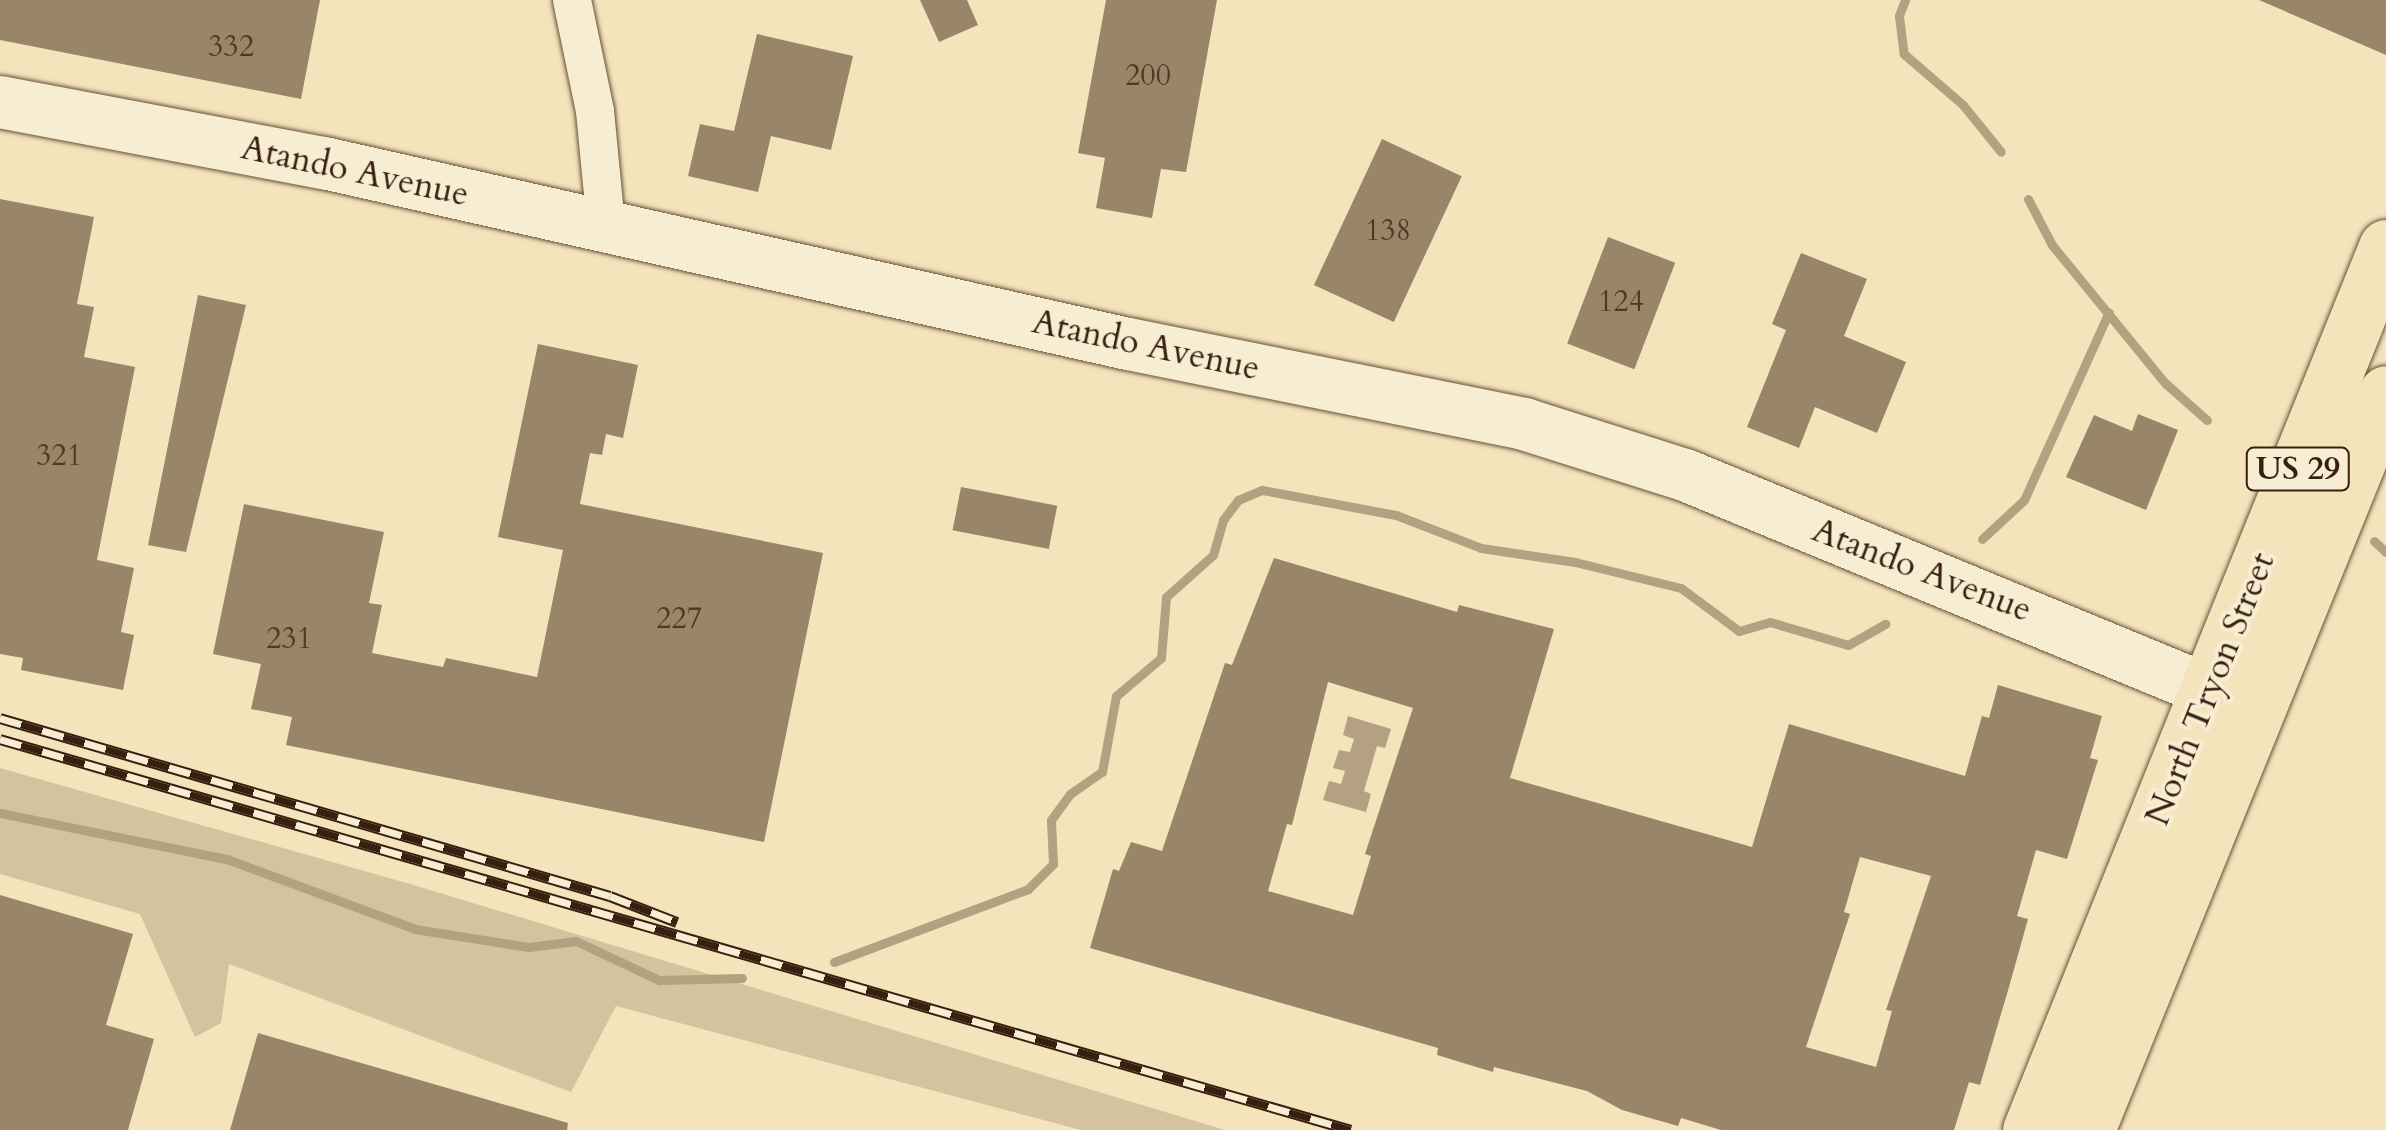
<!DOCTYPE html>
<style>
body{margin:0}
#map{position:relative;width:2386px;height:1130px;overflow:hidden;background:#f3e4bb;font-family:Cardo,serif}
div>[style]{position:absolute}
.green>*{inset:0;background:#d3c39e}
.water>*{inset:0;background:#b3a181}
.stream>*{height:9px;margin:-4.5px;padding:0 4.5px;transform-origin:4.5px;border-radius:4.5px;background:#b3a181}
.building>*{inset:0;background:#998568;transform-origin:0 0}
.roads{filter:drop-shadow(0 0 2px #67503a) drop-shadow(0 0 2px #67503a)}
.minor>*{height:38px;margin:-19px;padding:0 19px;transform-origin:19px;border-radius:19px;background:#f7edd3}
.secondary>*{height:52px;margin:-26px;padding:0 26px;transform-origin:26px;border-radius:26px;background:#f7edd3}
.primary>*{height:55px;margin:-27.5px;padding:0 27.5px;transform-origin:27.5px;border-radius:27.5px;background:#f3e4bb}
.rail>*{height:11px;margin-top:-5.5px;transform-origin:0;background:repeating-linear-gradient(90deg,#f7edd3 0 22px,#381f0f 0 44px);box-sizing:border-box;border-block:2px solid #381f0f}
span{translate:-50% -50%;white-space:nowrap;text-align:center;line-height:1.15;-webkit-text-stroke:8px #f7edd3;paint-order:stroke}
.number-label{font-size:30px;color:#503825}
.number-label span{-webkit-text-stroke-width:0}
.shield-label span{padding:2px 8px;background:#f7edd3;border:2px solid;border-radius:8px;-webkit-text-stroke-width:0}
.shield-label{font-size:32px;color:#381f0f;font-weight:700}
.street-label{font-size:35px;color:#381f0f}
</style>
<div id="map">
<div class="green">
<i style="clip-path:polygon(0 768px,410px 884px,1225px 1130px,1081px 1130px,616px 1006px,571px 1092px,229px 964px,221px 1023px,195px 1037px,140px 914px,0 874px)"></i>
</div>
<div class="water">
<i style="clip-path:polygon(1348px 716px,1391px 729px,1385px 748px,1377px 746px,1364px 791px,1371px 794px,1366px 812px,1323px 800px,1329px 781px,1341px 784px,1345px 771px,1333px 768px,1339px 750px,1350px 752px,1354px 739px,1343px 735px)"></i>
</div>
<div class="stream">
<i style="left:1905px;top:0;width:17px;rotate:111deg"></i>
<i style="left:1899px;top:16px;width:38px;rotate:83deg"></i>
<i style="left:1904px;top:54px;width:78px;rotate:40.8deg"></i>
<i style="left:1963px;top:105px;width:60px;rotate:51deg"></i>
<i style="left:2028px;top:199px;width:52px;rotate:62.4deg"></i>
<i style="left:2052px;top:245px;width:178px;rotate:50.7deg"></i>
<i style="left:2165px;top:383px;width:56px;rotate:41.4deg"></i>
<i style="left:1982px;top:539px;width:57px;rotate:-42.9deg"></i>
<i style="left:2024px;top:500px;width:206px;rotate:-65.7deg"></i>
<i style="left:2374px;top:541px;width:16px;rotate:43deg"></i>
<i style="left:0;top:813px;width:232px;rotate:11.5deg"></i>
<i style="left:227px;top:859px;width:201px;rotate:20.4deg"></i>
<i style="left:415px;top:929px;width:115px;rotate:9deg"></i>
<i style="left:529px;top:947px;width:47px;rotate:-7.3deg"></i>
<i style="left:576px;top:941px;width:92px;rotate:25.2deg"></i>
<i style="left:659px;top:980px;width:83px;rotate:-1.4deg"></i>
<i style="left:834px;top:962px;width:207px;rotate:-20.6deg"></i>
<i style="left:1028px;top:889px;width:35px;rotate:-45deg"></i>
<i style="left:1053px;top:864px;width:44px;rotate:-92.6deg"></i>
<i style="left:1051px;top:820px;width:32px;rotate:-54deg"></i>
<i style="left:1070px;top:794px;width:39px;rotate:-35deg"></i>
<i style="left:1102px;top:772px;width:77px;rotate:-79.6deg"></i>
<i style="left:1116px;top:696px;width:59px;rotate:-40.2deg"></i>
<i style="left:1161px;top:658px;width:61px;rotate:-85.3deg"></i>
<i style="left:1166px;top:597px;width:63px;rotate:-41.8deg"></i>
<i style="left:1213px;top:555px;width:36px;rotate:-74deg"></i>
<i style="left:1223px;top:520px;width:25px;rotate:-53deg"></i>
<i style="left:1238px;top:500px;width:26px;rotate:-23deg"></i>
<i style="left:1262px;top:490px;width:136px;rotate:10.6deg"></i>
<i style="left:1396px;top:515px;width:91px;rotate:21.2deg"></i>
<i style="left:1481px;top:548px;width:95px;rotate:8.5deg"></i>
<i style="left:1575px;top:562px;width:109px;rotate:13.8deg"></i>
<i style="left:1681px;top:588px;width:72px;rotate:36.6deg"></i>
<i style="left:1739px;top:631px;width:32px;rotate:-16deg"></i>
<i style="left:1770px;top:622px;width:81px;rotate:16.4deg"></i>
<i style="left:1848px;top:645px;width:43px;rotate:-29.6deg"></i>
</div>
<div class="building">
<i style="clip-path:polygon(0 0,320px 0,301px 99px,0 40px)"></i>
<i style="clip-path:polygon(920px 0,967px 0,978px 25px,939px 42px)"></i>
<i style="clip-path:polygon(1106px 0,1217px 0,1186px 172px,1161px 169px,1152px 218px,1096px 208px,1105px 158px,1078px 153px)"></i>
<i style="clip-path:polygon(2259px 0,2386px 0,2386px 55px)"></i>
<i style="clip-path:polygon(757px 34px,853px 56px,831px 150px,771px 136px,758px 192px,688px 176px,700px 124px,734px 131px)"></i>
<i style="left:1382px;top:139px;width:88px;height:161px;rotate:25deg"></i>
<i style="clip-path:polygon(0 199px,94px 217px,77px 304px,94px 307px,84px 357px,135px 367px,97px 560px,134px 568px,121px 632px,134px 635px,123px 690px,21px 670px,23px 658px,0 654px)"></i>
<i style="left:1608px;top:237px;width:72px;height:114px;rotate:21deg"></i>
<i style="clip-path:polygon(1801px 253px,1867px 279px,1844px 336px,1906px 362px,1877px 433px,1815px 407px,1799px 448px,1747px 427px,1786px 330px,1772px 324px)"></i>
<i style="clip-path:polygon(198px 295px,246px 305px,186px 552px,148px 545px)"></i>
<i style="clip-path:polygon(538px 344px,638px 365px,623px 438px,606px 434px,602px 455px,590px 453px,580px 504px,823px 553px,764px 842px,286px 745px,292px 717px,251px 709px,261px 664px,213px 654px,244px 504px,384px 532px,369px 603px,382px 605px,372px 653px,443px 667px,446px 658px,537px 677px,563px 550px,498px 537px)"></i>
<i style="clip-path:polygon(2138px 414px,2178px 430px,2146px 510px,2066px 477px,2094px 415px,2132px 431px)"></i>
<i style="left:961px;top:487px;width:98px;height:44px;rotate:11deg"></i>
<i style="clip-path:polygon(evenodd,1274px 558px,1457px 612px,1459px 605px,1554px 629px,1510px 778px,1752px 847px,1789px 724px,1965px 776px,1982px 716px,1989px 718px,1998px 685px,2102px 716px,2090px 758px,2098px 760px,2067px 859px,2036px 850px,2017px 916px,2028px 919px,2009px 987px,1980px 1085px,1969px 1082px,1954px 1130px,1721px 1130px,1681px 1118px,1678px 1126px,1622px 1110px,1587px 1091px,1494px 1067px,1493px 1072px,1437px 1055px,1438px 1048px,1090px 948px,1113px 869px,1119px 871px,1131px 842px,1162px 851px,1225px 663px,1232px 665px,1274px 558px,1328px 682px,1413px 708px,1365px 854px,1371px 856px,1353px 915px,1268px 891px,1287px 824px,1292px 825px,1328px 682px,1274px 558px,1860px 857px,1931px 876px,1886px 1010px,1892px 1011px,1876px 1067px,1806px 1047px,1850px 914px,1844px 912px,1860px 857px)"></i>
<i style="clip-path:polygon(0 895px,133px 934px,106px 1025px,154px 1039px,128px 1130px,0 1130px)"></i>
<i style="clip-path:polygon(258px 1033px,568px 1123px,567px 1130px,230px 1130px)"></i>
</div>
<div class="roads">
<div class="minor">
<i style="left:572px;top:0;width:113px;rotate:78.3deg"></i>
<i style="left:595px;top:111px;width:116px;rotate:84.5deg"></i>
</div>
<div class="secondary">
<i style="left:0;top:102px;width:330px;rotate:10.7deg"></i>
<i style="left:324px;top:163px;width:824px;rotate:12.69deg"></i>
<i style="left:1128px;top:344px;width:404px;rotate:11.4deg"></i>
<i style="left:1524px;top:424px;width:169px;rotate:17.6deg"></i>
<i style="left:1685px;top:475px;width:607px;rotate:22.38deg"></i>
</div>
<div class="primary">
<i style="left:2030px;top:1130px;width:952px;rotate:-68.04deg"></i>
<i style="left:2087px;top:1130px;width:795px;rotate:-67.92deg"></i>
</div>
</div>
<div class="rail">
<i style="left:0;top:718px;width:635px;rotate:16.27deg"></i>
<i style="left:610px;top:896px;width:72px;rotate:21.2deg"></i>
<i style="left:0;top:739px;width:1406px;rotate:16.14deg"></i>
</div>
<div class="number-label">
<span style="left:231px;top:47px">332</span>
<span style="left:1148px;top:76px">200</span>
<span style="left:1388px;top:231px">138</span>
<span style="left:1621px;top:302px">124</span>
<span style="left:59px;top:456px">321</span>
<span style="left:679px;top:619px">227</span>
<span style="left:289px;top:639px">231</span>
</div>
<div class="shield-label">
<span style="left:2298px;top:469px">US 29</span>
</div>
<div class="street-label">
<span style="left:355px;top:171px;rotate:12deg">Atando Avenue</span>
<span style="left:1146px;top:345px;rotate:12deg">Atando Avenue</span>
<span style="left:1922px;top:570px;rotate:21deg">Atando Avenue</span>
<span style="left:2210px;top:689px;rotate:-68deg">North Tryon Street</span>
</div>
</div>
